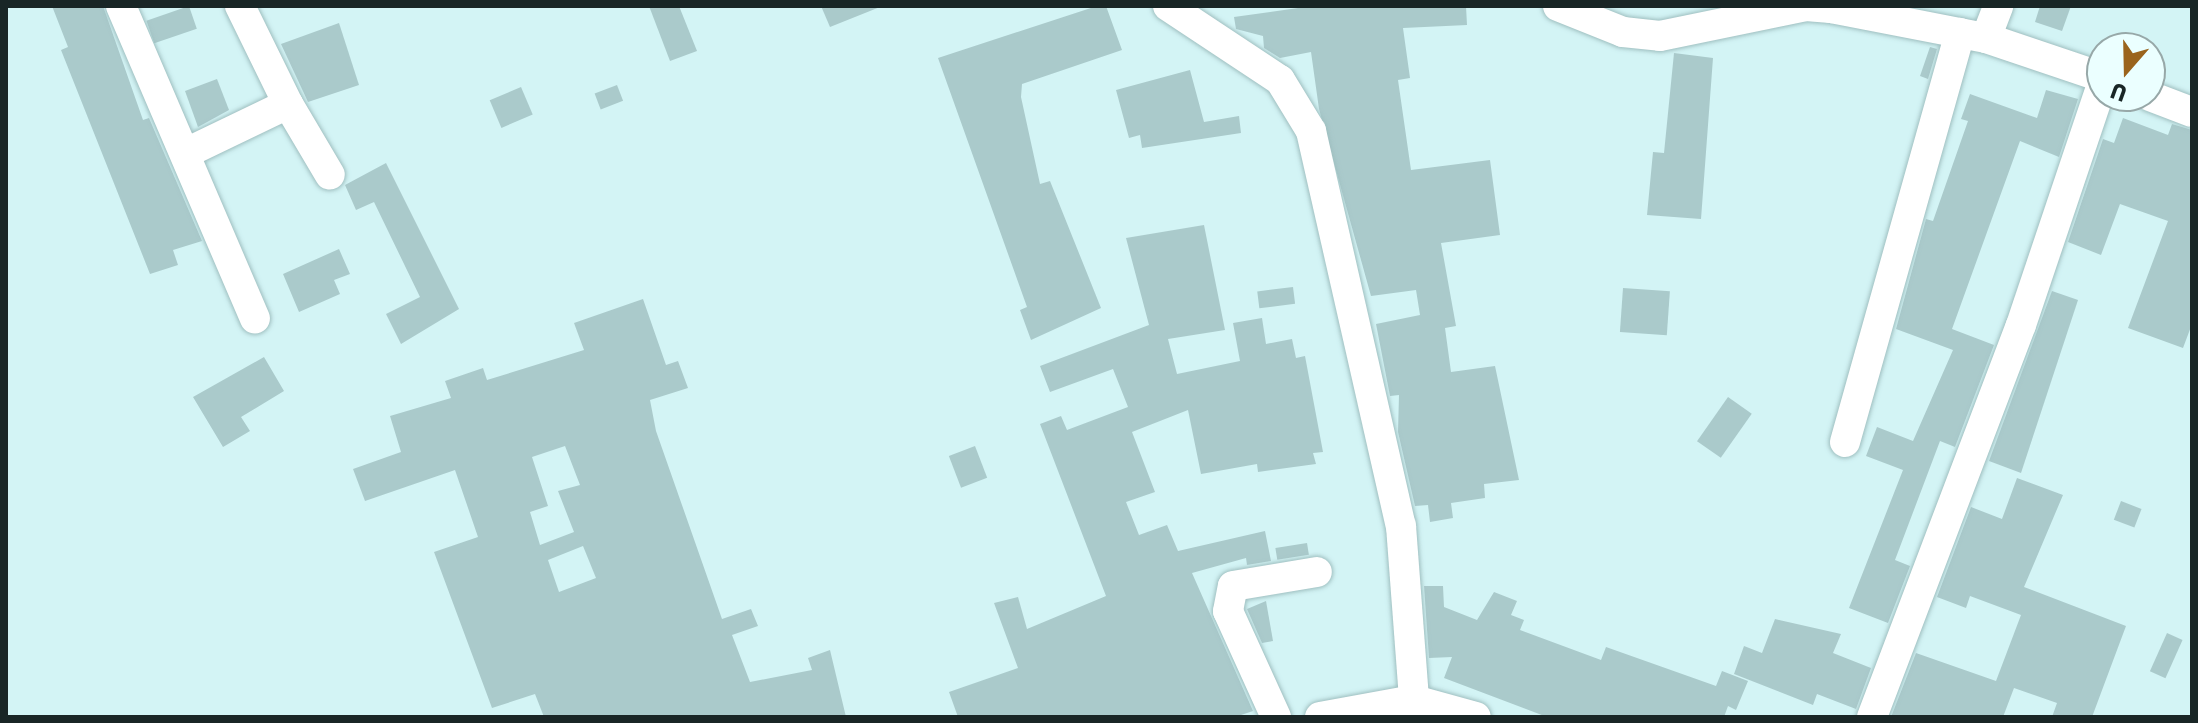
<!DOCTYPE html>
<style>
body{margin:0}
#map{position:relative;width:2198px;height:723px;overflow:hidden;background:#d3f4f5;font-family:Jost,sans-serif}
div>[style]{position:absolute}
.building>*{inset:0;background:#aacacb;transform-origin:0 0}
.roads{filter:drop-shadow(0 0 2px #9fbfc0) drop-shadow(0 0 2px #9fbfc0)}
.minor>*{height:30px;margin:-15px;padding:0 15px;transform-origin:15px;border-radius:15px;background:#fff}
span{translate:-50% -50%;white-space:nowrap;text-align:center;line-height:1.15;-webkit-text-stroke:6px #ebffff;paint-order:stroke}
.frame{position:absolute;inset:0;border:8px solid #192626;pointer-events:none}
.north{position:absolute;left:2086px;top:32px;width:80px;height:80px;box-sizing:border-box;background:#ebffff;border:2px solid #97a8a8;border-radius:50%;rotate:200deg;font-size:22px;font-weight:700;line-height:32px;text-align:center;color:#192626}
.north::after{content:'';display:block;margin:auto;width:28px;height:36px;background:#9a641d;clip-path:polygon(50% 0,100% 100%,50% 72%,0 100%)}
</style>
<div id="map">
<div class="building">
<i style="clip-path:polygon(52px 6px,103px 6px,143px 120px,149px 118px,202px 241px,173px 250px,178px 265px,150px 274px,61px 50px,68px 47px)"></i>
<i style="left:189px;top:6px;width:24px;height:45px;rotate:71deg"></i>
<i style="clip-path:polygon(649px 6px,679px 6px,697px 51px,670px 61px)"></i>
<i style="clip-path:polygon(821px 6px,879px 6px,880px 7px,830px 27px)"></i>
<i style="clip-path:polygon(1097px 6px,1106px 6px,1122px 50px,1022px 84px,1021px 97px,1040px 184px,1050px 181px,1101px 308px,1031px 340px,1020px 310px,1027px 307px,938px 58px)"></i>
<i style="clip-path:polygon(1312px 6px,1466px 6px,1467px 25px,1403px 28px,1410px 78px,1398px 80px,1411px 170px,1490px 160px,1500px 235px,1441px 243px,1456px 326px,1445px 328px,1451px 372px,1495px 366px,1519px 480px,1484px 484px,1485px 498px,1451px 503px,1453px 518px,1430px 522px,1428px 505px,1415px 506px,1398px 432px,1399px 395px,1390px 396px,1376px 324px,1420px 315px,1416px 290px,1371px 296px,1319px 109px,1311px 52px,1280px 58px,1264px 48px,1263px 36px,1236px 29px,1234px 17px)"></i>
<i style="clip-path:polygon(2040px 6px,2071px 6px,2062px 31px,2035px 22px)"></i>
<i style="clip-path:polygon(339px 23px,359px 85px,308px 102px,281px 44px)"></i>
<i style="clip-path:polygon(1930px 47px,1937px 49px,1928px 79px,1920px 76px)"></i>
<i style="clip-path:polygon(1674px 53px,1713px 58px,1701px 219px,1647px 215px,1653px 152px,1664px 153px)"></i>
<i style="clip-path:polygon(1190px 70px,1204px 122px,1239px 116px,1241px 133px,1142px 148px,1140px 135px,1129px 138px,1116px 90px)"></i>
<i style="clip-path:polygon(217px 79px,229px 110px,198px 127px,185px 91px)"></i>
<i style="left:617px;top:85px;width:17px;height:24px;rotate:69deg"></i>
<i style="left:521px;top:87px;width:30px;height:34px;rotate:67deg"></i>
<i style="clip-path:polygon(2046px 90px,2078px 99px,2059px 157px,2020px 141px,1952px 329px,1994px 345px,1955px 447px,1940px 441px,1895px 560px,1910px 566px,1888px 623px,1849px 608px,1903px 470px,1866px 456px,1877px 427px,1913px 441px,1953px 350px,1896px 329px,1926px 219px,1933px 221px,1968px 121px,1961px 119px,1970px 94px,2037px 118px)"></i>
<i style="clip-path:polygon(2123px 118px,2168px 135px,2172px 124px,2192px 130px,2192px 324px,2183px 348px,2128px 328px,2168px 221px,2120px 204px,2101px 255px,2068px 242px,2103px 139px,2114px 143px)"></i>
<i style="clip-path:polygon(386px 163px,459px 309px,401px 344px,386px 314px,420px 297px,374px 202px,356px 210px,345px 185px)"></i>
<i style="clip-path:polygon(1204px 225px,1225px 330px,1168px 339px,1177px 374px,1240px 361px,1233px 323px,1262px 318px,1266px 344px,1292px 339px,1296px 358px,1305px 356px,1323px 452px,1313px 453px,1316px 464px,1258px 472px,1257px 464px,1201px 474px,1188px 410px,1132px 432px,1155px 492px,1126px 502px,1139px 535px,1167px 525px,1178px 551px,1265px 531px,1271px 561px,1247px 565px,1246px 558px,1192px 573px,1253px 711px,1235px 717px,958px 717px,949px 692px,1018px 668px,994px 603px,1018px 597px,1027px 629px,1106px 596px,1040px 424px,1061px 416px,1067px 430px,1128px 407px,1113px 369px,1050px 392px,1040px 366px,1149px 325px,1126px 238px)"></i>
<i style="clip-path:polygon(339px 249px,350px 274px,334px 280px,340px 294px,299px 312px,283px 274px)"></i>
<i style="left:1293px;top:287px;width:17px;height:36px;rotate:83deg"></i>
<i style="left:1623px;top:288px;width:47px;height:44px;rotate:4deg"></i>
<i style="clip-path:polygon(2052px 291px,2078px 300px,2021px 473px,1989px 461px)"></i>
<i style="clip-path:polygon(evenodd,643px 299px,666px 365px,678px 361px,688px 388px,650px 400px,656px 431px,722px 619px,751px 609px,758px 626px,732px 635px,750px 682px,812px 670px,808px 658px,830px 650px,846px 717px,544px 717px,535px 694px,492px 708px,434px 552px,478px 537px,455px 470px,365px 501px,353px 469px,401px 452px,390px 416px,451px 398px,445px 381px,483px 368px,487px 380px,584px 350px,574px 323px,643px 299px,565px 446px,580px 485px,558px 491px,574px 532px,540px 545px,530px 512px,548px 506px,532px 457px,565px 446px,643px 299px,583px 546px,596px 578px,559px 592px,548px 560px,583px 546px)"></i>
<i style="clip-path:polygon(264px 357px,284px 391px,241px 417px,250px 431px,223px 447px,193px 397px)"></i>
<i style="left:1728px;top:397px;width:29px;height:54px;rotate:35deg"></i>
<i style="left:975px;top:446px;width:34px;height:28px;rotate:69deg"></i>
<i style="clip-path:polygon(2017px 478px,2063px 495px,2024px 587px,2126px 626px,2092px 717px,2052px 717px,2057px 703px,2014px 688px,2003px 717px,1891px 717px,1916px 653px,1996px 681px,2021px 615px,1970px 596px,1966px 608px,1937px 597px,1971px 507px,2002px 519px)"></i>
<i style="left:2121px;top:501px;width:22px;height:20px;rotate:21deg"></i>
<i style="left:1307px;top:543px;width:12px;height:32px;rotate:81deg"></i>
<i style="clip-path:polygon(1424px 586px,1443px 586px,1444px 607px,1477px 620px,1494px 592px,1517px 601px,1511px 615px,1524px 620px,1520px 630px,1601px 660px,1606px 647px,1716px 686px,1722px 671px,1748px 681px,1736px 710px,1728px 706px,1724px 717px,1547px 717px,1444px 678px,1452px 657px,1429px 658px)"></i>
<i style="clip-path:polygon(1266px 601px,1273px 641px,1262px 643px,1247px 609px)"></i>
<i style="clip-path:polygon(1775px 619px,1841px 634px,1833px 653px,1871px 668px,1856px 709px,1817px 694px,1813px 705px,1734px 674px,1744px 646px,1762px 653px)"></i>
<i style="left:2167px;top:633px;width:17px;height:42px;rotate:24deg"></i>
</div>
<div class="roads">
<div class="minor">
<i style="left:121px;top:6px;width:340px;rotate:66.8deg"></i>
<i style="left:240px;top:6px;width:109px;rotate:63.9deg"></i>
<i style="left:1168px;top:6px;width:134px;rotate:33.5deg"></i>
<i style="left:1280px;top:80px;width:60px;rotate:58.7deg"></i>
<i style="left:1311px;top:131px;width:405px;rotate:77.2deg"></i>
<i style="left:1401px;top:526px;width:174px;rotate:85.7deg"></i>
<i style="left:1558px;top:6px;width:70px;rotate:21.8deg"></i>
<i style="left:1623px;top:32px;width:37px;rotate:6deg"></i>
<i style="left:1660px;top:36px;width:149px;rotate:-11.6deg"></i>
<i style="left:1806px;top:6px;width:25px;rotate:5deg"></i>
<i style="left:1831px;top:8px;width:158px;rotate:11deg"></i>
<i style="left:1986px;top:38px;width:122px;rotate:18.6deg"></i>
<i style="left:1986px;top:38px;width:34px;rotate:-69deg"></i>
<i style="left:2150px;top:96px;width:45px;rotate:20.9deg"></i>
<i style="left:186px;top:153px;width:113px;rotate:-25.7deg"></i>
<i style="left:288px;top:104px;width:82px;rotate:59.4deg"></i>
<i style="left:1845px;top:442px;width:425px;rotate:-74.3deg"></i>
<i style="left:1276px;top:717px;width:116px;rotate:-114.4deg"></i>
<i style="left:1228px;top:611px;width:25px;rotate:-79deg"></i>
<i style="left:1233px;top:586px;width:85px;rotate:-9.5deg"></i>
<i style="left:1320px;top:717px;width:96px;rotate:-10.3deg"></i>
<i style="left:1414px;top:700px;width:64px;rotate:15.3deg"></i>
<i style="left:1872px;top:717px;width:419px;rotate:-69.2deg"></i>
<i style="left:2021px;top:325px;width:253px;rotate:-71.4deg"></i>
</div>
</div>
<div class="frame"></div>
<div class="north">U</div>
</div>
